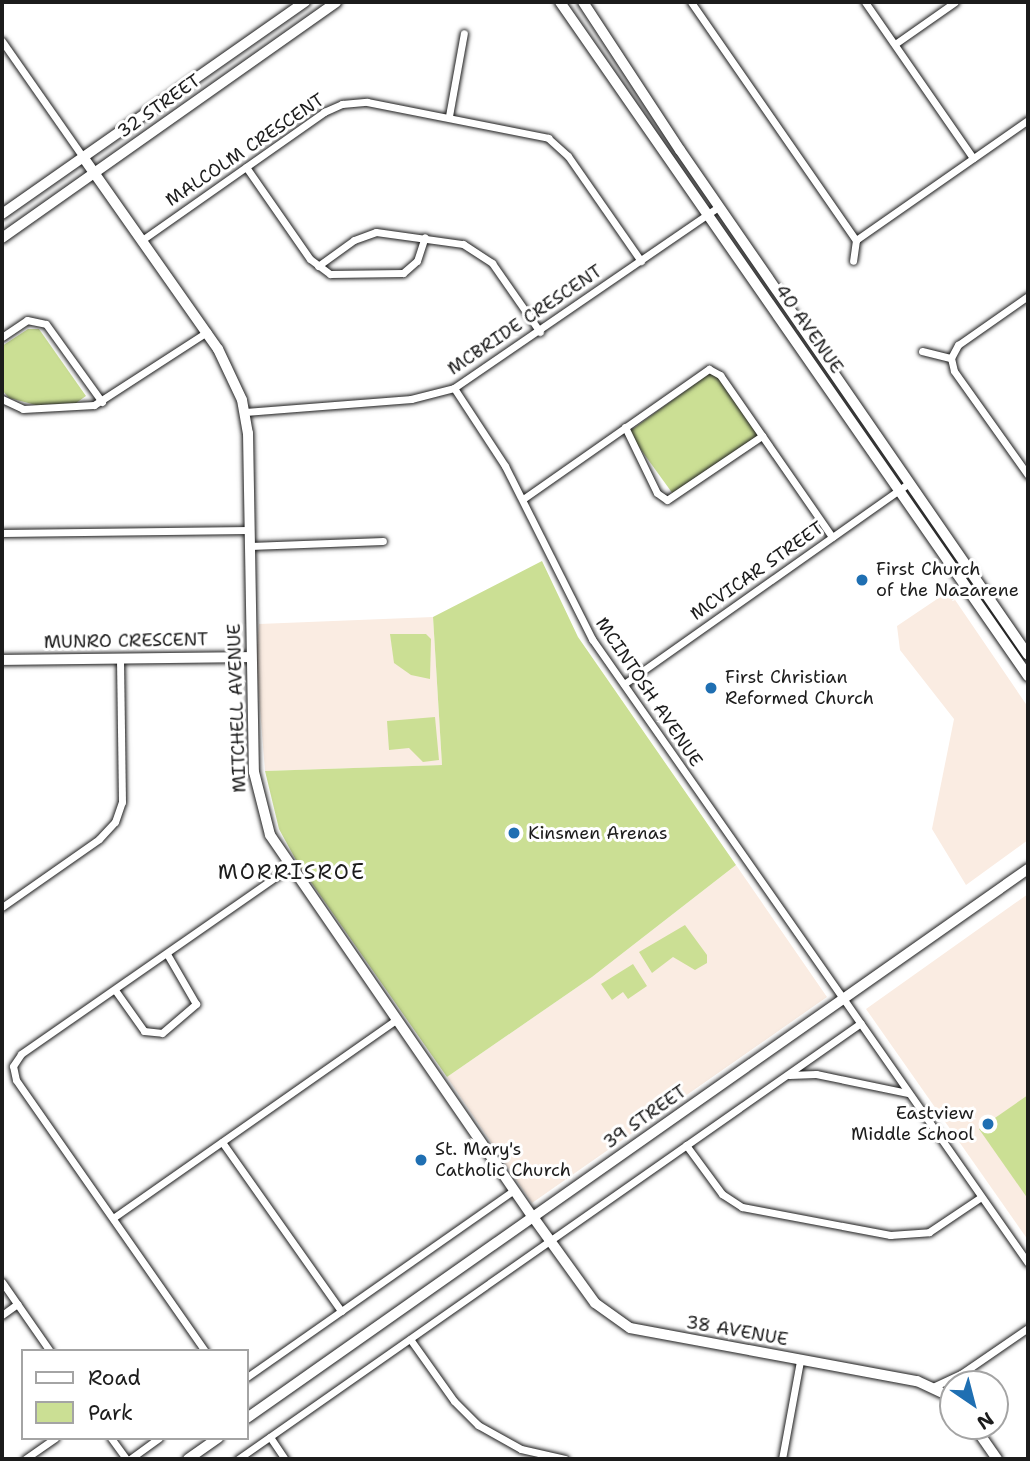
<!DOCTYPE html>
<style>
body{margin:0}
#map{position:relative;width:1030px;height:1461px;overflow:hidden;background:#fff;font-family:"Shantell Sans",sans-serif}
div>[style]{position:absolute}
.built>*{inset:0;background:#faece2}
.green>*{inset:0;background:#cbdf94;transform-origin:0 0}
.roads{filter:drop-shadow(0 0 2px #1c1c1c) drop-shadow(0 0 2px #1c1c1c)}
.street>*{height:7px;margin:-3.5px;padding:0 3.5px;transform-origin:3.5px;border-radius:3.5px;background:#fff}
.secondary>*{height:10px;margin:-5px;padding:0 5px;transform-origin:5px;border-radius:5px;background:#fff}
.dots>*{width:19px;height:19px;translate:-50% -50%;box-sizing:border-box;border:4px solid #fff;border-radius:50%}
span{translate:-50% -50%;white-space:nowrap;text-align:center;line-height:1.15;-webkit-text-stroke:6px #fff;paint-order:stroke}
.street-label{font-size:18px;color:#1c1c1c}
.poi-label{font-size:18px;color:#1c1c1c}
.left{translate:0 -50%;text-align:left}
.right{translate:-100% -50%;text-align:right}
.quarter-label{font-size:21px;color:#1c1c1c;letter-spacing:2px}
.frame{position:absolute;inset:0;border:4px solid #1c1c1c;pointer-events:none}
.legend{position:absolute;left:21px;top:1349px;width:228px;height:91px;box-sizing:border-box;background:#fff;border:2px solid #a4a4a4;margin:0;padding:9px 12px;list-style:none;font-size:21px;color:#1c1c1c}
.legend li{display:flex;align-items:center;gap:14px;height:35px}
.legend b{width:35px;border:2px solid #a4a4a4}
.north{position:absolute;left:939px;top:1370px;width:70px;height:70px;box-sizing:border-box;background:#fff;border:2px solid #a4a4a4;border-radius:50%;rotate:145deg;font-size:19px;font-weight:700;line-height:28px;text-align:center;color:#1c1c1c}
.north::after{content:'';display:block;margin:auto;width:24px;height:32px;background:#1f6fb2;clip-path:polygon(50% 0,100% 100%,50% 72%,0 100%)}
</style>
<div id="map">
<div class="built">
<i style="clip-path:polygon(949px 591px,1028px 707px,1028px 840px,966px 885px,932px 829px,954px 719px,900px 650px,897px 626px)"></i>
<i style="clip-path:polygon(433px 617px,442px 765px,265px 771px,256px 658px,259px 624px)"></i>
<i style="clip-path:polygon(736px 865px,827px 997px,532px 1203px,447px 1077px,592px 977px)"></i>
<i style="clip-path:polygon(1028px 894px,1028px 1240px,866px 1009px)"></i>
</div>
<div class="green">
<i style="clip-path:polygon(28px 329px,39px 329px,86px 396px,76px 403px,36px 405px,9px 398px,2px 390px,2px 346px)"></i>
<i style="left:714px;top:370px;width:82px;height:106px;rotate:54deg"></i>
<i style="clip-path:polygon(542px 561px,578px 637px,736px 865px,592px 977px,447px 1077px,297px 862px,279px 829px,265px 771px,442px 765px,433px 617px)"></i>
<i style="clip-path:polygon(390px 634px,426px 634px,431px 639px,430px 679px,411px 675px,394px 663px)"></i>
<i style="clip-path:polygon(435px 717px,439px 760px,423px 762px,409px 748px,389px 750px,387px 721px)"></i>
<i style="clip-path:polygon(685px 925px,707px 955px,707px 963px,695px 970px,673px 957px,652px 973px,639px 952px)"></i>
<i style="clip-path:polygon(633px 964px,647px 986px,628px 999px,623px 992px,612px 1000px,601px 984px)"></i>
<i style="clip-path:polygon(1028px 1095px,1028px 1199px,979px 1129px)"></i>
</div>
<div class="roads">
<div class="street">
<i style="left:691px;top:2px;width:290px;rotate:55.3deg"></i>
<i style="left:856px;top:240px;width:21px;rotate:98deg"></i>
<i style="left:865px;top:2px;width:190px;rotate:55.3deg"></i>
<i style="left:2px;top:41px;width:141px;rotate:55.1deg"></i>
<i style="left:895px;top:44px;width:73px;rotate:-35deg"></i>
<i style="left:449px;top:116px;width:84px;rotate:-79.8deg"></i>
<i style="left:246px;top:167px;width:112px;rotate:55.2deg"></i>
<i style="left:310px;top:259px;width:25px;rotate:37deg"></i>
<i style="left:330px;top:274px;width:73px;rotate:-0.8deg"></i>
<i style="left:403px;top:273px;width:18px;rotate:-41deg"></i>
<i style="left:417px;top:261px;width:25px;rotate:-72deg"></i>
<i style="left:142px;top:240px;width:223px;rotate:-35.1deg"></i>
<i style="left:324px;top:112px;width:20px;rotate:-24deg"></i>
<i style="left:342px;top:104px;width:25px;rotate:-5deg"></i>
<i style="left:367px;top:102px;width:185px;rotate:11.2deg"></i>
<i style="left:548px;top:138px;width:27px;rotate:42deg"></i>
<i style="left:568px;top:156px;width:128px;rotate:55.2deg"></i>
<i style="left:856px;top:240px;width:210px;rotate:-34.9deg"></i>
<i style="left:318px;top:266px;width:44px;rotate:-35.8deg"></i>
<i style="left:354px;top:240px;width:23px;rotate:-20deg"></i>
<i style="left:376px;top:232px;width:88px;rotate:7.9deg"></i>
<i style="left:463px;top:244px;width:35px;rotate:33deg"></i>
<i style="left:492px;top:263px;width:84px;rotate:55.2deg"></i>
<i style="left:2px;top:337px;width:30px;rotate:-34deg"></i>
<i style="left:27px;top:320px;width:19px;rotate:12deg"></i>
<i style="left:46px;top:324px;width:96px;rotate:54.3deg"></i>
<i style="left:922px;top:351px;width:30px;rotate:14deg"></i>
<i style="left:951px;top:358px;width:13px;rotate:77deg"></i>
<i style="left:954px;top:371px;width:128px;rotate:54.6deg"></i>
<i style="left:951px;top:358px;width:15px;rotate:-62deg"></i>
<i style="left:958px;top:345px;width:85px;rotate:-35deg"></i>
<i style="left:454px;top:388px;width:93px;rotate:56.8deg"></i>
<i style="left:505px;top:466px;width:194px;rotate:63.3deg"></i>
<i style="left:592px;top:639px;width:761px;rotate:55.06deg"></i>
<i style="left:2px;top:399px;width:23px;rotate:25deg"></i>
<i style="left:23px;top:409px;width:71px;rotate:-3.2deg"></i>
<i style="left:94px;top:405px;width:135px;rotate:-32.9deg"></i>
<i style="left:245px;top:412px;width:167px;rotate:-4.5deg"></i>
<i style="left:411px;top:399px;width:44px;rotate:-14.3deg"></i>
<i style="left:454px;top:388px;width:320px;rotate:-34.4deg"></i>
<i style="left:625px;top:427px;width:73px;rotate:64.1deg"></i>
<i style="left:657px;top:493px;width:12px;rotate:35deg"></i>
<i style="left:667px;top:500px;width:115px;rotate:-34deg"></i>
<i style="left:523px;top:499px;width:227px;rotate:-35deg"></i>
<i style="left:709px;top:369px;width:13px;rotate:29deg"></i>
<i style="left:720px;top:375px;width:197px;rotate:55.3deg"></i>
<i style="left:2px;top:533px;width:247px;rotate:-0.7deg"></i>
<i style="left:250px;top:546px;width:133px;rotate:-2.2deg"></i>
<i style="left:624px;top:684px;width:349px;rotate:-35.2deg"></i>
<i style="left:2px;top:907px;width:118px;rotate:-35deg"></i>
<i style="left:99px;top:839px;width:23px;rotate:-47deg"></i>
<i style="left:115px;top:822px;width:21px;rotate:-71deg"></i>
<i style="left:122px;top:802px;width:143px;rotate:-90.8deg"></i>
<i style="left:115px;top:990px;width:50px;rotate:54.7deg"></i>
<i style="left:144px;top:1031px;width:18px;rotate:6deg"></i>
<i style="left:162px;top:1033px;width:45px;rotate:-40.5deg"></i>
<i style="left:196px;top:1004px;width:58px;rotate:-120.1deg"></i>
<i style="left:789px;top:1075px;width:27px;rotate:-2deg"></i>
<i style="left:816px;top:1074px;width:94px;rotate:11.7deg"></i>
<i style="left:222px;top:1142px;width:207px;rotate:54.8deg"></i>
<i style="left:686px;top:1145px;width:61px;rotate:53.7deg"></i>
<i style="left:722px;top:1194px;width:24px;rotate:33deg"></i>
<i style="left:742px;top:1207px;width:151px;rotate:10.7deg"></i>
<i style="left:890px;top:1235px;width:39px;rotate:-4deg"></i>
<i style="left:929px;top:1232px;width:63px;rotate:-33.9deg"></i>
<i style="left:113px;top:1218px;width:345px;rotate:-35deg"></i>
<i style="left:2px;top:1282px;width:84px;rotate:55.2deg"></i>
<i style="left:2px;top:1315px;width:19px;rotate:-36deg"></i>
<i style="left:410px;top:1339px;width:76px;rotate:54.6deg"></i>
<i style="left:454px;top:1401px;width:34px;rotate:45deg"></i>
<i style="left:478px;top:1425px;width:49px;rotate:29.2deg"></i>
<i style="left:521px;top:1449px;width:45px;rotate:12.8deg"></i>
<i style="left:205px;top:1351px;width:330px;rotate:-124.9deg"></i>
<i style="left:16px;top:1080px;width:14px;rotate:-102deg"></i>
<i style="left:13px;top:1066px;width:14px;rotate:-56deg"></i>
<i style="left:21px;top:1054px;width:326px;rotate:-34.8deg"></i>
<i style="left:247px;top:1377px;width:326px;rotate:-35deg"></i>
<i style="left:935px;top:1386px;width:29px;rotate:-25deg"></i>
<i style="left:961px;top:1374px;width:81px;rotate:-34.5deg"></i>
<i style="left:270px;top:1437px;width:27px;rotate:56deg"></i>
<i style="left:111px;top:1438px;width:26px;rotate:54deg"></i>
<i style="left:25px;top:1459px;width:37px;rotate:-35deg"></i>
<i style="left:130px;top:1459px;width:36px;rotate:-36deg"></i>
<i style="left:238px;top:1459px;width:760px;rotate:-34.99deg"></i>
<i style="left:782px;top:1459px;width:100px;rotate:-79.6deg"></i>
</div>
<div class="secondary">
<i style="left:560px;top:2px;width:821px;rotate:55.23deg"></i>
<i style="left:583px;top:2px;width:177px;rotate:56.8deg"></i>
<i style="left:680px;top:150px;width:613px;rotate:55.43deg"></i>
<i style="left:83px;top:157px;width:235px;rotate:54.9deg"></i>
<i style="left:218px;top:349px;width:56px;rotate:64.8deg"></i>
<i style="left:242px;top:400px;width:34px;rotate:80deg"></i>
<i style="left:248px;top:433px;width:339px;rotate:89deg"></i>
<i style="left:254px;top:772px;width:65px;rotate:75.7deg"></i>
<i style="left:270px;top:835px;width:464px;rotate:55.5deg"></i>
<i style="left:533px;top:1217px;width:106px;rotate:54.2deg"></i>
<i style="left:595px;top:1303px;width:43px;rotate:35.5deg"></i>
<i style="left:630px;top:1328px;width:292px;rotate:10.5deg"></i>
<i style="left:917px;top:1381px;width:40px;rotate:25deg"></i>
<i style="left:2px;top:214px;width:370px;rotate:-35deg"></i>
<i style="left:2px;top:238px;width:409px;rotate:-35.2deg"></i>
<i style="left:2px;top:660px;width:249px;rotate:-0.7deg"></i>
<i style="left:247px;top:1418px;width:955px;rotate:-35.11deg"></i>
<i style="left:974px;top:1426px;width:40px;rotate:55.1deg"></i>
<i style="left:188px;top:1459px;width:37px;rotate:-35deg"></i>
</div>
</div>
<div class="dots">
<i style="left:862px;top:580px;background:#1f6fb2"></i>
<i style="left:711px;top:688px;background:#1f6fb2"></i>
<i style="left:514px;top:833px;background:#1f6fb2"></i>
<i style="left:988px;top:1124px;background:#1f6fb2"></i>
<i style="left:421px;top:1160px;background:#1f6fb2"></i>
</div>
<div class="street-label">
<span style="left:159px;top:106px;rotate:-35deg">32 STREET</span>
<span style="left:245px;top:150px;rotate:-34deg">MALCOLM CRESCENT</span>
<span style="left:525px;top:320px;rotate:-34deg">MCBRIDE CRESCENT</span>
<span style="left:809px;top:329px;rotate:55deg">40 AVENUE</span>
<span style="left:757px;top:571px;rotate:-35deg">MCVICAR STREET</span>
<span style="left:126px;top:641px;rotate:-1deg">MUNRO CRESCENT</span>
<span style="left:649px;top:692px;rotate:56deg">MCINTOSH AVENUE</span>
<span style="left:237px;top:708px;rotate:-92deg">MITCHELL AVENUE</span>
<span style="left:645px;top:1117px;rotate:-35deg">39 STREET</span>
<span style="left:737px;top:1331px;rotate:10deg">38 AVENUE</span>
</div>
<div class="poi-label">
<span class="left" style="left:876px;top:580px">First Church<br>of the Nazarene</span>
<span class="left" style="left:725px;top:688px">First Christian<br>Reformed Church</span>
<span class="left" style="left:528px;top:833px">Kinsmen Arenas</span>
<span class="right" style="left:974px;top:1124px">Eastview<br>Middle School</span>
<span class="left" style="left:435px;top:1160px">St. Mary's<br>Catholic Church</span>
</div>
<div class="quarter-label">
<span style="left:292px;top:872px">MORRISROE</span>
</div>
<div class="frame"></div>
<ul class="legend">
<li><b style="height:9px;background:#fff"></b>Road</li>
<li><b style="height:19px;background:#cbdf94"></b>Park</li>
</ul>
<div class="north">N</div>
</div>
